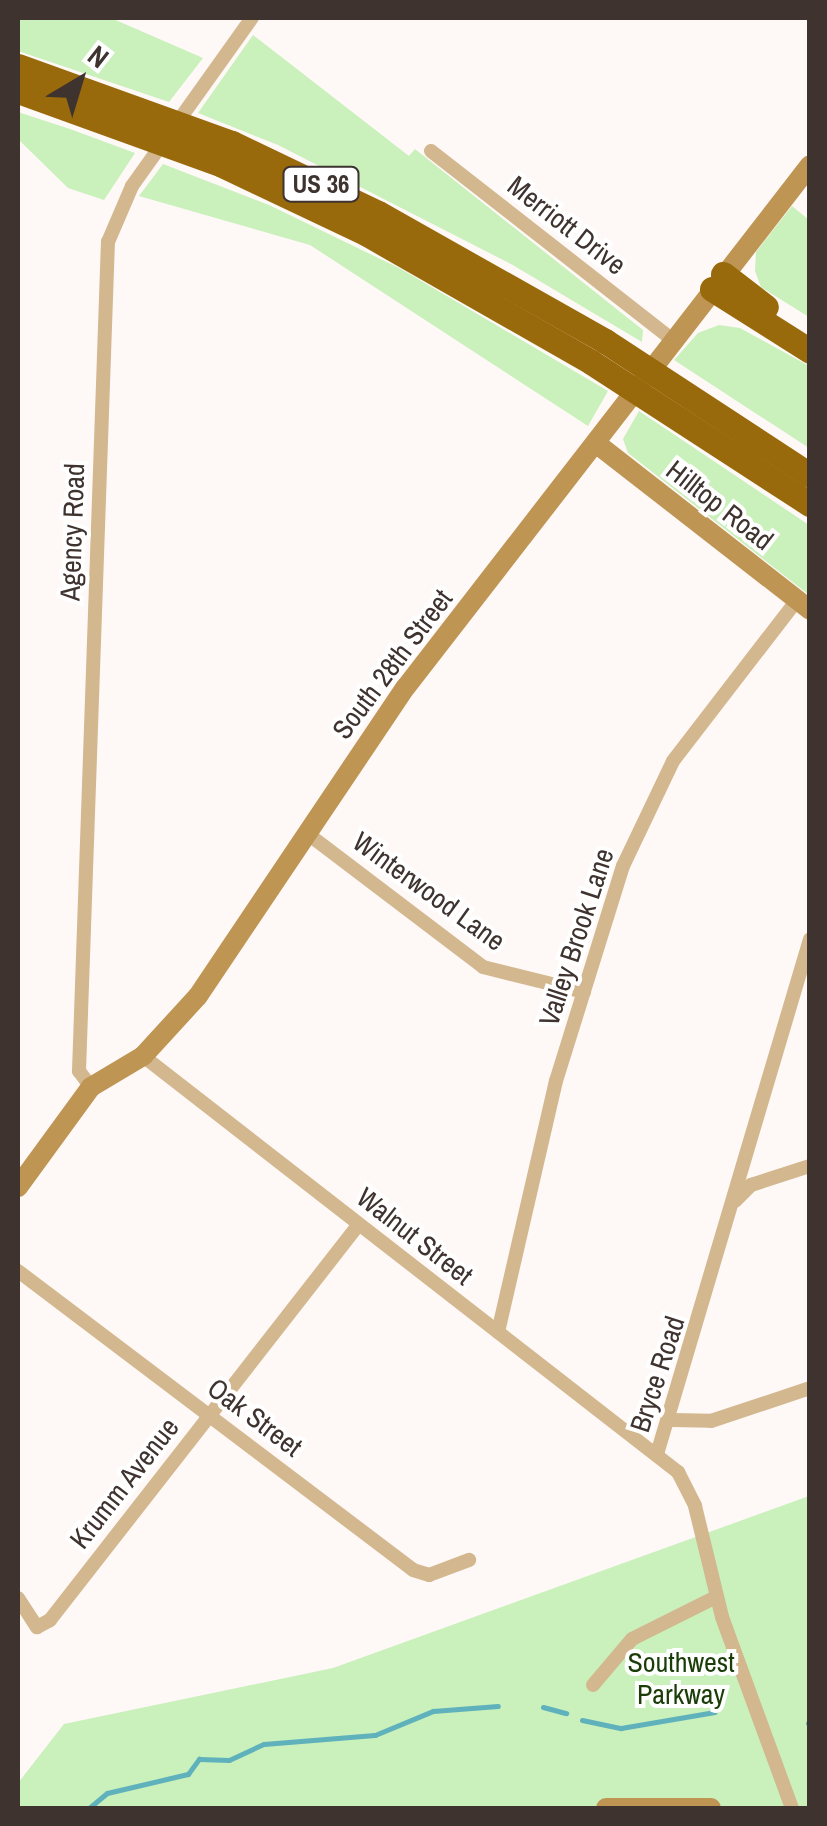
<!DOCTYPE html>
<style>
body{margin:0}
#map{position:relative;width:827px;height:1826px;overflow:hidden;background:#fef8f6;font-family:"Archivo Narrow",sans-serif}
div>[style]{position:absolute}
.green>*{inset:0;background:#caf0bc}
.stream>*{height:5px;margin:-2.5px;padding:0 2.5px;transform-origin:2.5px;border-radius:2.5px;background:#5fb2bc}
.street>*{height:14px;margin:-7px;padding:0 7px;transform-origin:7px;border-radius:7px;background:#d3b78e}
.secondary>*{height:20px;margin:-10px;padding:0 10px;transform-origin:10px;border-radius:10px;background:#bf9554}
.highway>*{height:25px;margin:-12.5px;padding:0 12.5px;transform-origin:12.5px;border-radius:12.5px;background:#996a0c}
span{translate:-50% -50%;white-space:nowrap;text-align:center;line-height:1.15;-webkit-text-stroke:8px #fff;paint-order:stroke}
.shield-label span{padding:2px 8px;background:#fff;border:2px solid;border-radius:8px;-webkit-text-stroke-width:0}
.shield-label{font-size:25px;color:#3e332f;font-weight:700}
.street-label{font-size:28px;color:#3e332f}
.park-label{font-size:28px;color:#1b3e09}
.frame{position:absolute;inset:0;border:20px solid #3e332f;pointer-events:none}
.north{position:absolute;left:30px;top:30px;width:100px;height:100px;-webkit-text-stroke:8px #fff;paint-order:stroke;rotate:38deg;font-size:28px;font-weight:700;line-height:40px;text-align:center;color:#3e332f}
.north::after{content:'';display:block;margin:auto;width:35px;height:45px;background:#3e332f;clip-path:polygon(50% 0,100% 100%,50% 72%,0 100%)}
</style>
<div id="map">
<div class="green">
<i style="clip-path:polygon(18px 18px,111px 18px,203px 58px,169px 102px,18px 51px)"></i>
<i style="clip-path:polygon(253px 35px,409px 156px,415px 149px,643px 330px,642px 342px,511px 264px,278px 145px,198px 113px)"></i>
<i style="clip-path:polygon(18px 112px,70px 129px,135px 153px,104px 200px,68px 188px,18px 139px)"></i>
<i style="clip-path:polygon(163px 164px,269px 205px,401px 269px,608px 391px,588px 426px,310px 245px,139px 196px)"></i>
<i style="clip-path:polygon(792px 206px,809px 220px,809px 317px,761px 287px,755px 271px,756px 252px)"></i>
<i style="clip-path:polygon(719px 325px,740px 328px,809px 366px,809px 448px,674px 360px,698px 333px)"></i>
<i style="clip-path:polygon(639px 411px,809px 525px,809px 595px,628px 453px,623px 439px)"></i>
<i style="clip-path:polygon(809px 1496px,809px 1808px,18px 1808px,18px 1783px,64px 1724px,333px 1668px)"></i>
</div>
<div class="stream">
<i style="left:543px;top:1707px;width:24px;rotate:15deg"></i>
<i style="left:582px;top:1720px;width:40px;rotate:12deg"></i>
<i style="left:621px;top:1728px;width:95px;rotate:-9.7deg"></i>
<i style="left:808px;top:1723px;width:2px"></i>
<i style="left:89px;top:1808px;width:23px;rotate:-40deg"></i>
<i style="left:107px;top:1793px;width:83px;rotate:-13.2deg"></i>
<i style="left:188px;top:1774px;width:19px;rotate:-54deg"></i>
<i style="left:199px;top:1759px;width:30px;rotate:2deg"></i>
<i style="left:229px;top:1760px;width:38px;rotate:-25deg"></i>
<i style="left:264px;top:1744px;width:111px;rotate:-4.6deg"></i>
<i style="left:375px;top:1735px;width:63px;rotate:-22.5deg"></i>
<i style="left:433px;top:1711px;width:65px;rotate:-4.4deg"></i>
</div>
<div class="street">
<i style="left:431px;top:151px;width:306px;rotate:38deg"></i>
<i style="left:308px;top:834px;width:220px;rotate:37.2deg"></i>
<i style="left:483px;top:967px;width:104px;rotate:13.9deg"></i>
<i style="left:143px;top:1056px;width:678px;rotate:37.87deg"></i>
<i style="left:678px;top:1472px;width:38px;rotate:63deg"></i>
<i style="left:695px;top:1506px;width:114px;rotate:76.3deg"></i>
<i style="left:722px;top:1617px;width:203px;rotate:69.9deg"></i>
<i style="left:91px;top:1087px;width:20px;rotate:-127deg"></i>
<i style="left:79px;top:1071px;width:830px;rotate:-88deg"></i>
<i style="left:108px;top:242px;width:61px;rotate:-66.8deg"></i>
<i style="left:132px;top:186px;width:206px;rotate:-54.5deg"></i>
<i style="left:735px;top:1201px;width:23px;rotate:-45deg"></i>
<i style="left:751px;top:1185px;width:62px;rotate:-17.9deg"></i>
<i style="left:18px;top:1271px;width:495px;rotate:37.1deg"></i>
<i style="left:413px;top:1570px;width:17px;rotate:17deg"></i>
<i style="left:429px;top:1575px;width:43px;rotate:-20.6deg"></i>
<i style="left:498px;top:1332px;width:258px;rotate:-77deg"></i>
<i style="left:556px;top:1081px;width:225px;rotate:-72.7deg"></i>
<i style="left:623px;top:866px;width:116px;rotate:-64.5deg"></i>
<i style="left:673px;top:761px;width:203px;rotate:-52.4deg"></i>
<i style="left:672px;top:1420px;width:39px;rotate:1deg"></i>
<i style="left:711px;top:1421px;width:104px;rotate:-18.4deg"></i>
<i style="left:657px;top:1454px;width:537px;rotate:-73.45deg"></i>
<i style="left:18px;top:1598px;width:35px;rotate:57deg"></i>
<i style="left:37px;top:1627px;width:15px;rotate:-28deg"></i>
<i style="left:50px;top:1620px;width:502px;rotate:-52.03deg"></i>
<i style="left:593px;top:1685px;width:60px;rotate:-49.7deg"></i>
<i style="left:632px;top:1639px;width:94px;rotate:-26.6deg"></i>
</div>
<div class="secondary">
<i style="left:597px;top:444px;width:270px;rotate:37.9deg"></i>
<i style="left:18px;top:1187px;width:124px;rotate:-53.9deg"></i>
<i style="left:91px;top:1087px;width:61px;rotate:-30.8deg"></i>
<i style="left:143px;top:1056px;width:81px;rotate:-47.5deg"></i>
<i style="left:198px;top:996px;width:372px;rotate:-56.1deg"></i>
<i style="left:406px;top:687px;width:660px;rotate:-52.26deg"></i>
<i style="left:606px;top:1808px;width:105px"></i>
</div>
<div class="highway">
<i style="left:18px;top:66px;width:227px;rotate:19.8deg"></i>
<i style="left:232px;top:143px;width:162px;rotate:25.6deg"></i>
<i style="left:378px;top:213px;width:261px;rotate:29.4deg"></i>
<i style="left:605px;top:341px;width:245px;rotate:33.2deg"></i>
<i style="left:18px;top:91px;width:217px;rotate:19.9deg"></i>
<i style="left:222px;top:165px;width:161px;rotate:25.4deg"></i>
<i style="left:367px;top:234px;width:258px;rotate:29.7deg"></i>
<i style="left:591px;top:362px;width:261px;rotate:33deg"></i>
<i style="left:723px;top:274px;width:54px;rotate:37.5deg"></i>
<i style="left:712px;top:289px;width:116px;rotate:32.3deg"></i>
</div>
<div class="shield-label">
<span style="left:321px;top:184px">US 36</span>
</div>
<div class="street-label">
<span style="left:567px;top:225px;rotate:38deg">Merriott Drive</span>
<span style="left:720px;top:505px;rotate:38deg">Hilltop Road</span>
<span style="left:72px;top:532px;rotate:-88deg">Agency Road</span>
<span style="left:392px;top:664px;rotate:-53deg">South 28th Street</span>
<span style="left:429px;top:891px;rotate:36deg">Winterwood Lane</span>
<span style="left:576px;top:937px;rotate:-72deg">Valley Brook Lane</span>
<span style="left:415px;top:1236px;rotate:38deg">Walnut Street</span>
<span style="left:657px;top:1374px;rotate:-72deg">Bryce Road</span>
<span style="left:255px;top:1417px;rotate:37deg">Oak Street</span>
<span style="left:124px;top:1483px;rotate:-52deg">Krumm Avenue</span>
</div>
<div class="park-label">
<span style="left:681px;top:1678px">Southwest<br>Parkway</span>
</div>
<div class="frame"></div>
<div class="north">N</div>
</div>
